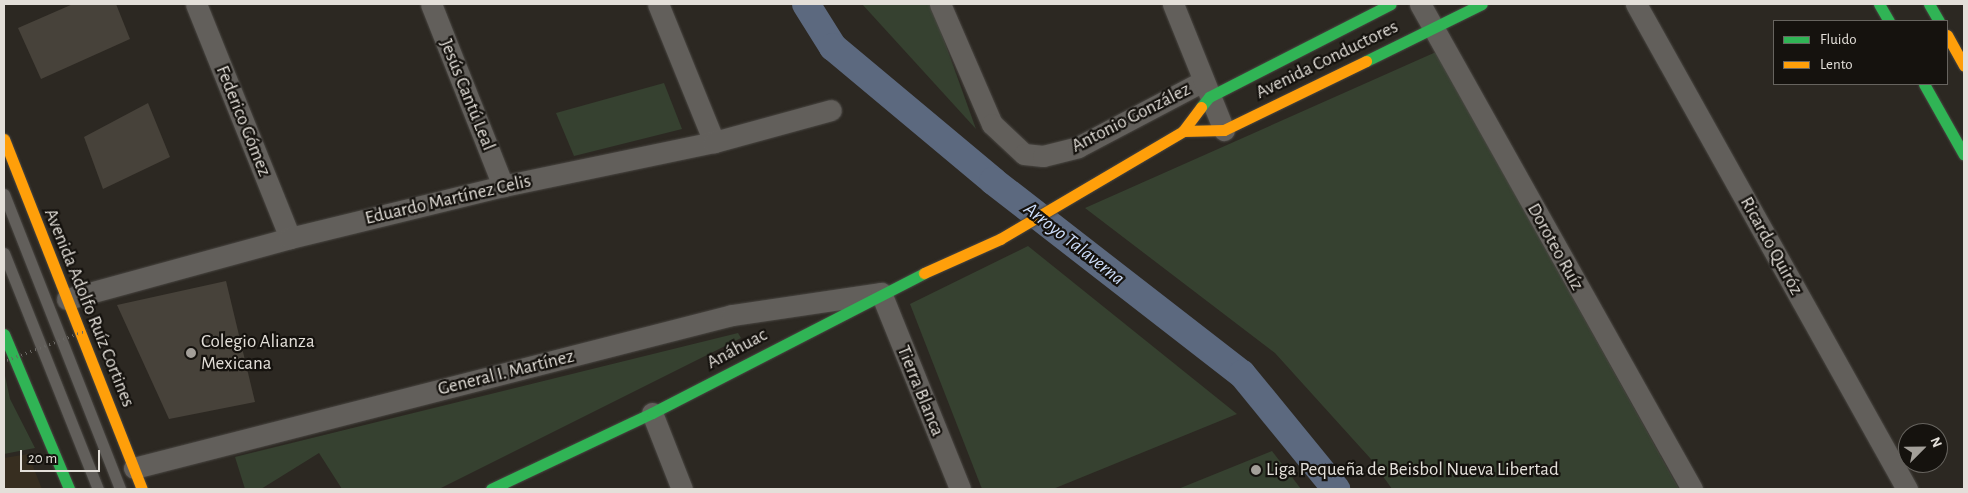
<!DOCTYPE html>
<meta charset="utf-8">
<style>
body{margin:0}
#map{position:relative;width:1968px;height:493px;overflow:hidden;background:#2c2822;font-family:"Alegreya Sans",sans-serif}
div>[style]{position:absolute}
.built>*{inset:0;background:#372e20}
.green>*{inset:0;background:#364130}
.canal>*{height:28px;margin:-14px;padding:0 14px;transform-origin:14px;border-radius:14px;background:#5c697f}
.building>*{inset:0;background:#47423a}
.roads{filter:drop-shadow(0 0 1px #494642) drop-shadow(0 0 1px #494642)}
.lane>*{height:11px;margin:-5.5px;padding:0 5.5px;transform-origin:5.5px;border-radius:5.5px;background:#625f5b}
.street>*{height:21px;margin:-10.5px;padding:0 10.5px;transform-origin:10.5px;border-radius:10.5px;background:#625f5b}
.fast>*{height:11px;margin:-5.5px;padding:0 5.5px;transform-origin:5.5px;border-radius:5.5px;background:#30b455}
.slow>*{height:11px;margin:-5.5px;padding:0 5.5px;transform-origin:5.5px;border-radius:5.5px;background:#ff9f0a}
.path-bridge>*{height:3px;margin-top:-1.5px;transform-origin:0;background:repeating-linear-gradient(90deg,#696763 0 1px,transparent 0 5px)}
.dots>*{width:14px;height:14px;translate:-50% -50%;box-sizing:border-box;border:2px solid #15120e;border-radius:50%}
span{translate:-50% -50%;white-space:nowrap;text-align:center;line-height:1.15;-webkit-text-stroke:4.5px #15120e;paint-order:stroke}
.street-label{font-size:19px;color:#e3dfd9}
.poi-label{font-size:19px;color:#e3dfd9}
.left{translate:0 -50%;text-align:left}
.water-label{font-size:20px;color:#ccddfa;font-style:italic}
.frame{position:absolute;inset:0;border:5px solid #e3dfd9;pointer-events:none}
.legend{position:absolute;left:1773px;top:20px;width:175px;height:65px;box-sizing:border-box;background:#15120e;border:1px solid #67645f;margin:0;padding:6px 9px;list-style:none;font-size:15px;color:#e3dfd9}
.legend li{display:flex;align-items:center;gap:10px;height:25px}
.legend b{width:25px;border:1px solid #67645f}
.north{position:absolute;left:1898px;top:423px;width:50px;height:50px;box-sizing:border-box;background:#15120e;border:1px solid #67645f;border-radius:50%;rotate:67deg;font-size:14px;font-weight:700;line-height:20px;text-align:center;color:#e3dfd9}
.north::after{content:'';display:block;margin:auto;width:18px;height:22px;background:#a39f99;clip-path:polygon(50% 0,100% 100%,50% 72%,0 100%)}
.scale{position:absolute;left:20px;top:450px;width:80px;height:22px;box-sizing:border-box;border:2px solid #e3dfd9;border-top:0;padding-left:6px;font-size:15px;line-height:18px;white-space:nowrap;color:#e3dfd9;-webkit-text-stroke:4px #15120e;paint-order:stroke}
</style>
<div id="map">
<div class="built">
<i style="clip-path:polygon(28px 454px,42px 489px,4px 489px,4px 458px)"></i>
</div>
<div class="green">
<i style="clip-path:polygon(862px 4px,931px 4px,976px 129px)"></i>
<i style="clip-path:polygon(1436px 52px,1679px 489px,1392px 489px,1370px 458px,1275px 353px,1085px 208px)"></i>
<i style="clip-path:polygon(664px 83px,682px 129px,574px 156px,556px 113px)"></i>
<i style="clip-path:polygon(1028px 246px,1237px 414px,1053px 489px,982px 489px,910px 304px)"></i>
<i style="clip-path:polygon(738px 333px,741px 338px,439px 489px,342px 489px,319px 453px,261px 489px,245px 489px,235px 457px)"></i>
<i style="clip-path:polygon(4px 371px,10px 399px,35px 448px,4px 454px)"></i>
<i style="clip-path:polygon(1272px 451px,1301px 489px,1178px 489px)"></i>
</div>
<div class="canal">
<i style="left:806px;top:4px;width:51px;rotate:57.9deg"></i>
<i style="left:833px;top:47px;width:209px;rotate:39.9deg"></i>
<i style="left:993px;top:181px;width:315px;rotate:37.8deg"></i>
<i style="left:1242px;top:374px;width:149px;rotate:50.7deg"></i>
</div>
<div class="building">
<i style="clip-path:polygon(73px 4px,116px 4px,130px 39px,41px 79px,18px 28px)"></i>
<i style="clip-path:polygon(148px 103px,170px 157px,103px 189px,84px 137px)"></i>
<i style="clip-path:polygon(226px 281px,255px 402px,169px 419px,117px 305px)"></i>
</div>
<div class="roads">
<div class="lane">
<i style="left:4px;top:194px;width:317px;rotate:68.5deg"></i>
<i style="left:4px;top:253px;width:254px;rotate:68.3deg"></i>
</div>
<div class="street">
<i style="left:196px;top:4px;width:252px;rotate:68.1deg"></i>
<i style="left:431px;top:4px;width:196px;rotate:68.4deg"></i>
<i style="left:658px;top:4px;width:149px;rotate:67.9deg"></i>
<i style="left:940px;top:4px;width:131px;rotate:66.6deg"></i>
<i style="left:992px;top:124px;width:44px;rotate:43.2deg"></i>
<i style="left:1024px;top:154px;width:19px;rotate:6deg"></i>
<i style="left:1043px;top:156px;width:36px;rotate:-14deg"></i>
<i style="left:1078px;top:147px;width:141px;rotate:-27.8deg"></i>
<i style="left:1173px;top:4px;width:136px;rotate:68deg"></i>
<i style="left:1420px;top:4px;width:556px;rotate:60.72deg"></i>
<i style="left:1636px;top:4px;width:556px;rotate:60.81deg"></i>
<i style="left:67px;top:299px;width:231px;rotate:-15.3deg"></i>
<i style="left:290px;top:238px;width:219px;rotate:-13.7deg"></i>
<i style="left:503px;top:186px;width:216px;rotate:-11.8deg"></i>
<i style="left:714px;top:142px;width:121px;rotate:-15.3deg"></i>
<i style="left:652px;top:413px;width:82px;rotate:68.5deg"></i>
<i style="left:134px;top:468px;width:617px;rotate:-14.35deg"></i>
<i style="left:732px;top:315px;width:151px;rotate:-8.4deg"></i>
<i style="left:881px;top:293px;width:211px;rotate:68deg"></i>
</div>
<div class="fast">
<i style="left:1879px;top:4px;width:20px;rotate:60deg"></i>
<i style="left:1929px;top:4px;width:20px;rotate:60deg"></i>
<i style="left:1366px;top:61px;width:129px;rotate:-26.2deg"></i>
<i style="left:1924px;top:84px;width:81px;rotate:60.6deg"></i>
<i style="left:1201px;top:107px;width:13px;rotate:-51deg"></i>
<i style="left:1209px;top:97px;width:204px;rotate:-27.1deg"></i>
<i style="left:4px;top:334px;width:168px;rotate:67.2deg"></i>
<i style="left:491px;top:489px;width:178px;rotate:-25.3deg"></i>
<i style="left:652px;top:413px;width:306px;rotate:-27.2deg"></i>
</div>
<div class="slow">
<i style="left:1947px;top:35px;width:35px;rotate:61deg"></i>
<i style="left:1183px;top:131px;width:41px;rotate:-1.4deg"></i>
<i style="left:1224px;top:130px;width:158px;rotate:-25.9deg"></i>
<i style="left:4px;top:139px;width:376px;rotate:68.5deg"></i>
<i style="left:924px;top:273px;width:83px;rotate:-24.1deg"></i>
<i style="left:1000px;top:239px;width:212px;rotate:-30.5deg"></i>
<i style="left:1183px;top:131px;width:30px;rotate:-53deg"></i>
</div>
</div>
<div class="path-bridge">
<i style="left:7px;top:360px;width:85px;rotate:-20.6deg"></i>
</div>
<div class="dots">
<i style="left:191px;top:353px;background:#a39f99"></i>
<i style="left:1256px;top:470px;background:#a39f99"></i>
</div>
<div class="street-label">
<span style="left:1327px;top:60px;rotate:-26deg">Avenida Conductores</span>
<span style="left:467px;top:95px;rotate:68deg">Jesús Cantú Leal</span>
<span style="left:1131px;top:118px;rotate:-27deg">Antonio González</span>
<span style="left:243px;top:121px;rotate:68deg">Federico Gómez</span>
<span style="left:448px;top:200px;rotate:-13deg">Eduardo Martínez Celis</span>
<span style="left:1771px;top:246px;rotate:61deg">Ricardo Quiróz</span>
<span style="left:1555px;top:247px;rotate:61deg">Doroteo Ruíz</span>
<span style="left:89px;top:308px;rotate:68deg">Avenida Adolfo Ruíz Cortines</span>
<span style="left:737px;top:349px;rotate:-28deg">Anáhuac</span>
<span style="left:506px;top:373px;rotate:-14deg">General I. Martínez</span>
<span style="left:920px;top:391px;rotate:68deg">Tierra Blanca</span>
</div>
<div class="poi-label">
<span class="left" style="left:201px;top:353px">Colegio Alianza<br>Mexicana</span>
<span class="left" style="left:1266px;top:470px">Liga Pequeña de Beisbol Nueva Libertad</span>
</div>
<div class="water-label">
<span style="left:1074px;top:244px;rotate:38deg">Arroyo Talaverna</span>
</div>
<div class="frame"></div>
<ul class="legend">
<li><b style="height:6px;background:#30b455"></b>Fluido</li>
<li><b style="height:6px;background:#ff9f0a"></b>Lento</li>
</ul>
<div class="north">N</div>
<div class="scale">20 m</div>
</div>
